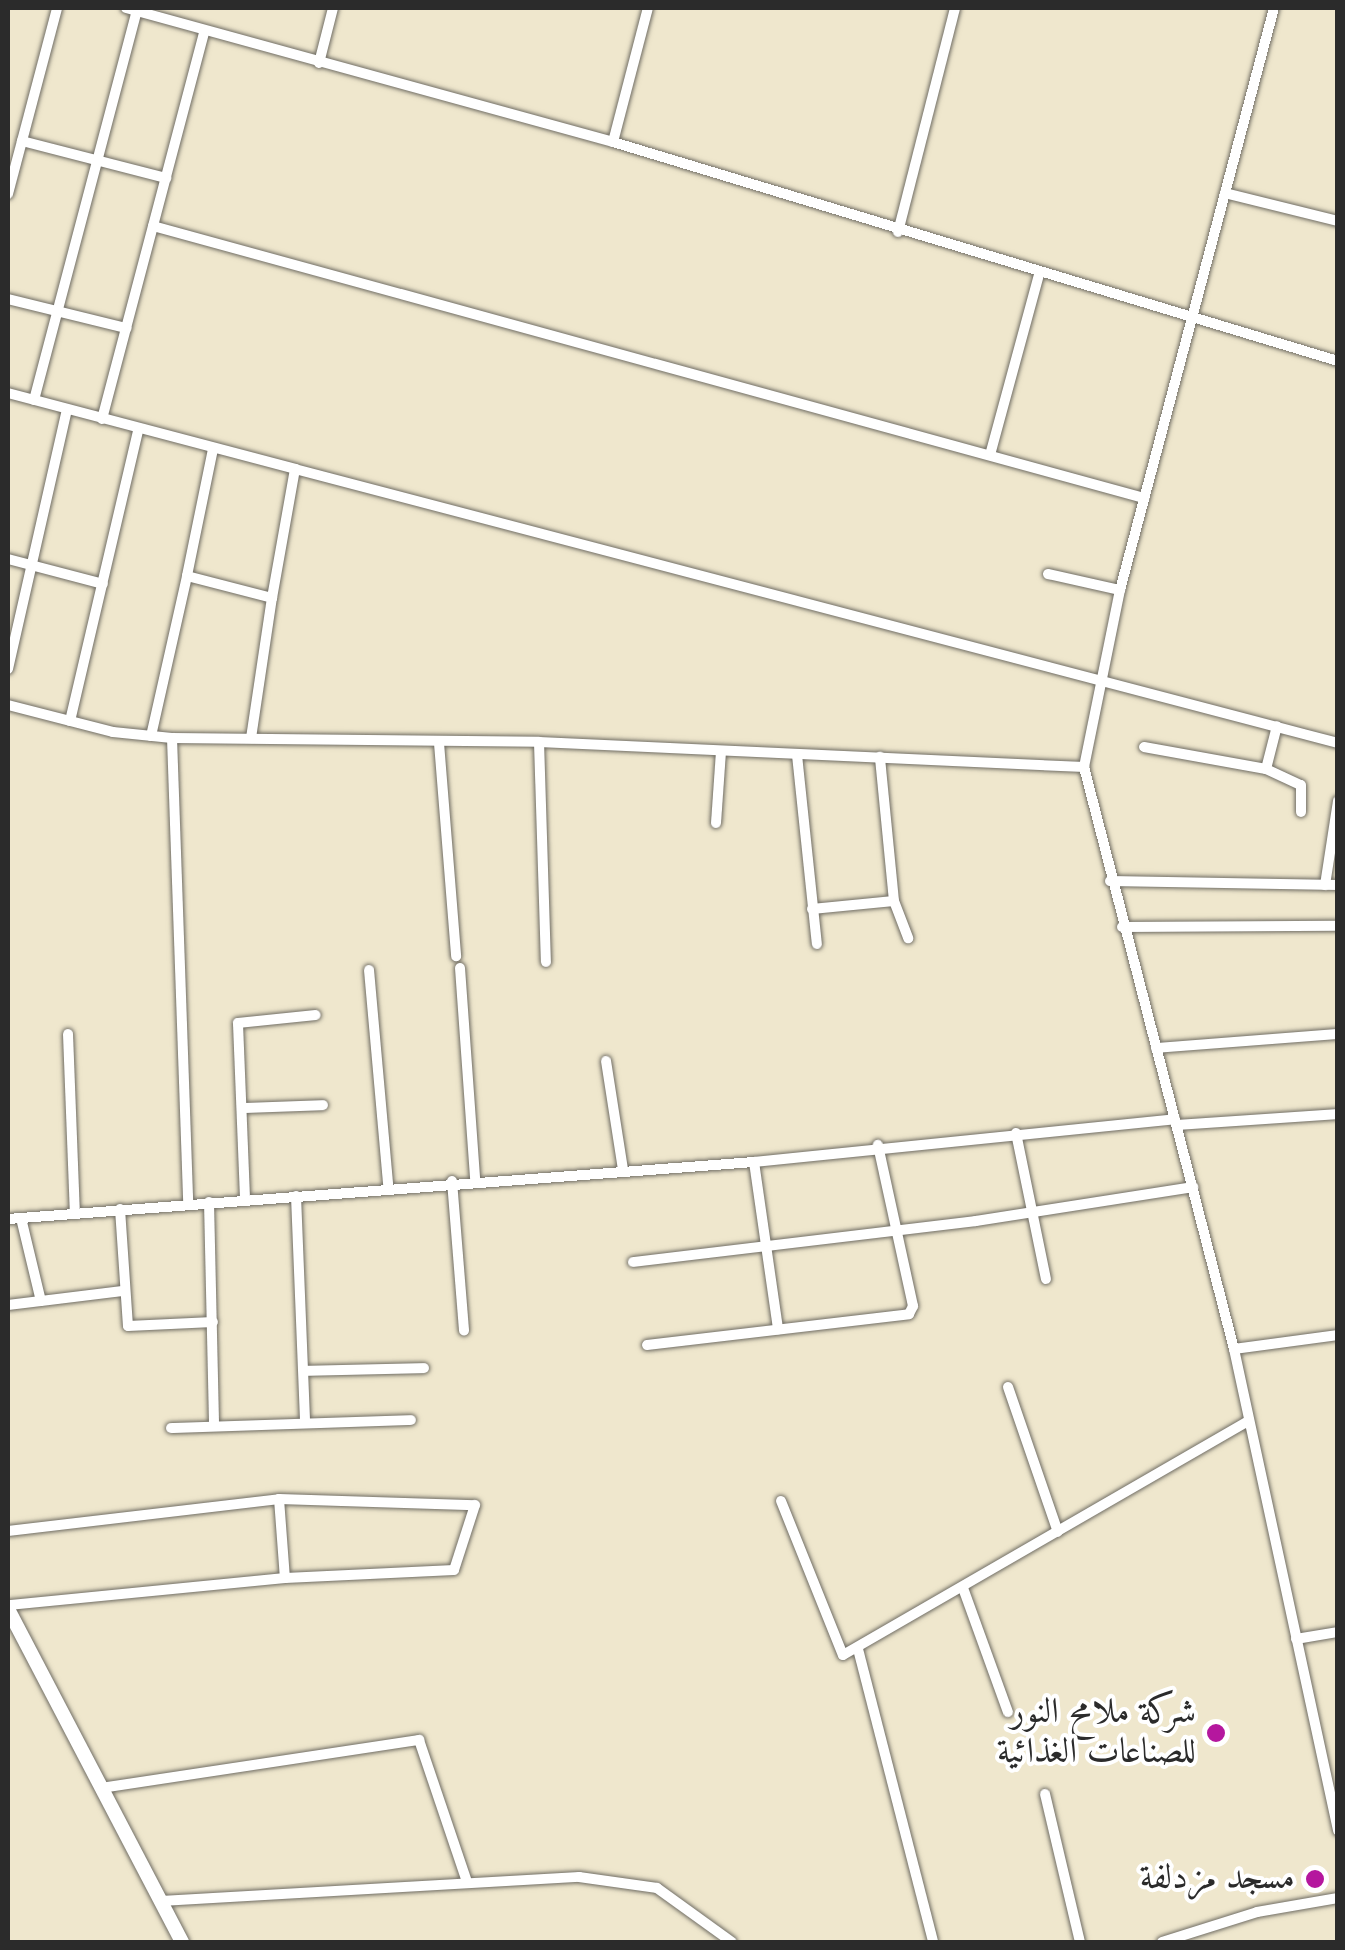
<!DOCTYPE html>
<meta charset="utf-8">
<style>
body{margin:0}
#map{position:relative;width:1345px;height:1950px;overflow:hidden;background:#efe7cd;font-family:"Old Standard TT",Amiri,serif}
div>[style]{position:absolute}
.roads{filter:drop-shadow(0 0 2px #706d64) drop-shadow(0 0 2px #706d64)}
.street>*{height:10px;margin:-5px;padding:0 5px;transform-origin:5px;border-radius:5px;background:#fff}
.secondary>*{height:14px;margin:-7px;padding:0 7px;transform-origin:7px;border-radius:7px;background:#fff}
.dots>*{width:28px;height:28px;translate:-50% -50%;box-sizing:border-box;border:5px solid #fff;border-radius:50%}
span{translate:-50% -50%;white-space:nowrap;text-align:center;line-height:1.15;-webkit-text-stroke:8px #fff;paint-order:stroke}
.poi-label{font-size:35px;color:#2b2b2b}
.right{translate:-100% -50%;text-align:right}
.frame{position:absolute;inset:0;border:10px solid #2b2b2b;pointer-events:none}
</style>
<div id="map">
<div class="roads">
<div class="street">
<i style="left:126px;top:8px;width:505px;rotate:15.38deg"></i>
<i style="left:613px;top:142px;width:757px;rotate:16.81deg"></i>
<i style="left:1274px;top:8px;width:602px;rotate:104.82deg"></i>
<i style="left:1120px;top:590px;width:181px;rotate:101.5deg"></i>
<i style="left:1084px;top:767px;width:601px;rotate:75.55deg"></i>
<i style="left:1234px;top:1349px;width:493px;rotate:77.8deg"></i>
<i style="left:319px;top:63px;width:57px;rotate:-75.7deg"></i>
<i style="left:22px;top:141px;width:149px;rotate:14.4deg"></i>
<i style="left:613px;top:142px;width:138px;rotate:-75.4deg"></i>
<i style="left:1225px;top:193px;width:116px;rotate:13.9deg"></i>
<i style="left:8px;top:194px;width:192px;rotate:-75.2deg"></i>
<i style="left:153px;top:226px;width:1028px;rotate:15.35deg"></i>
<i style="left:898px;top:232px;width:231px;rotate:-75.7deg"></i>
<i style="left:8px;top:299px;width:122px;rotate:13.8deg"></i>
<i style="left:8px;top:393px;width:297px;rotate:14.8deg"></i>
<i style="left:34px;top:400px;width:402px;rotate:-75.2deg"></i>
<i style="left:102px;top:419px;width:402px;rotate:-75.2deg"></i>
<i style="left:213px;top:449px;width:130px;rotate:101.6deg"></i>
<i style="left:187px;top:576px;width:88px;rotate:14.5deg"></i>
<i style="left:272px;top:598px;width:131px;rotate:-79.9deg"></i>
<i style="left:295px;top:469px;width:1078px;rotate:14.72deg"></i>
<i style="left:990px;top:455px;width:187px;rotate:-74.8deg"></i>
<i style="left:8px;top:559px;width:98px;rotate:14.7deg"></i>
<i style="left:1048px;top:574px;width:74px;rotate:12.5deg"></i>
<i style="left:8px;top:669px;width:266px;rotate:-77.2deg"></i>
<i style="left:8px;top:705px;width:108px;rotate:14.4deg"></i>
<i style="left:113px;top:732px;width:59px;rotate:5.8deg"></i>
<i style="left:172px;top:738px;width:367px;rotate:0.6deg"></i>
<i style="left:539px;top:742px;width:546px;rotate:2.63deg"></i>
<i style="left:70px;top:721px;width:299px;rotate:-76.8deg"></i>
<i style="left:151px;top:736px;width:164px;rotate:-77.3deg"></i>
<i style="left:172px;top:738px;width:464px;rotate:88deg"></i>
<i style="left:251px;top:738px;width:142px;rotate:-81.5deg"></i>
<i style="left:539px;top:742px;width:220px;rotate:88.2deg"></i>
<i style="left:439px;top:743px;width:214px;rotate:85.4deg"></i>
<i style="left:1144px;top:747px;width:124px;rotate:10.2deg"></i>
<i style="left:1266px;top:769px;width:44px;rotate:-75.7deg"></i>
<i style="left:797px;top:755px;width:190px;rotate:84deg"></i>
<i style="left:1266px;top:769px;width:38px;rotate:25deg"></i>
<i style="left:1301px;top:785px;width:27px;rotate:90deg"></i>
<i style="left:716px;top:823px;width:72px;rotate:-86deg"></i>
<i style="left:1110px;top:881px;width:228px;rotate:1deg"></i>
<i style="left:1325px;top:885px;width:85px;rotate:-81.2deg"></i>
<i style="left:894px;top:901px;width:40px;rotate:69deg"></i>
<i style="left:812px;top:909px;width:82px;rotate:-5.6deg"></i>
<i style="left:894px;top:901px;width:145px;rotate:-95.6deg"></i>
<i style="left:1122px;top:927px;width:216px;rotate:-0.3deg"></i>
<i style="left:460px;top:968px;width:212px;rotate:85.9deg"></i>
<i style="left:369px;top:970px;width:216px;rotate:84.9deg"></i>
<i style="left:68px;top:1034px;width:179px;rotate:87.8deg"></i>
<i style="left:1156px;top:1048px;width:183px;rotate:-4.4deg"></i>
<i style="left:606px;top:1061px;width:110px;rotate:81.1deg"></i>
<i style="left:243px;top:1108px;width:80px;rotate:-2.1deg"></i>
<i style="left:1178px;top:1125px;width:160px;rotate:-3.9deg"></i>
<i style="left:1016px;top:1133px;width:149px;rotate:78.4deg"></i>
<i style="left:754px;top:1162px;width:169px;rotate:81.8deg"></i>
<i style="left:452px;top:1181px;width:150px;rotate:85.4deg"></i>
<i style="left:296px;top:1196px;width:227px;rotate:87.7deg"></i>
<i style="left:245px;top:1198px;width:175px;rotate:-92.3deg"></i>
<i style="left:238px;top:1023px;width:78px;rotate:-5.9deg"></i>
<i style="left:209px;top:1202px;width:223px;rotate:88.7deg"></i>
<i style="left:120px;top:1209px;width:117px;rotate:86.1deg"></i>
<i style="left:128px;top:1326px;width:85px;rotate:-2.7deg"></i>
<i style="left:21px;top:1218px;width:85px;rotate:76.5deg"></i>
<i style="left:41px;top:1301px;width:82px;rotate:-7deg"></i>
<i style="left:8px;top:1219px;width:748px;rotate:-4.37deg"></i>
<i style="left:754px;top:1162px;width:423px;rotate:-5.8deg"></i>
<i style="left:633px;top:1262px;width:345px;rotate:-6.8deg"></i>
<i style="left:976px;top:1221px;width:220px;rotate:-8.9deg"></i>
<i style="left:8px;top:1305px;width:33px;rotate:-7deg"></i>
<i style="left:647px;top:1345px;width:264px;rotate:-6.7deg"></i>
<i style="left:909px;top:1314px;width:9px;rotate:-63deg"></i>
<i style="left:913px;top:1306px;width:165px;rotate:-102.3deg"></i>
<i style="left:1234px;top:1349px;width:105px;rotate:-7.7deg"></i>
<i style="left:304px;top:1371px;width:120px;rotate:-1.4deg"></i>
<i style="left:1008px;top:1387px;width:153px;rotate:71deg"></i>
<i style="left:171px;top:1428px;width:240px;rotate:-1.9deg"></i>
<i style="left:279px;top:1499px;width:79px;rotate:85.7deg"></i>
<i style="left:781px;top:1501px;width:166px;rotate:68.1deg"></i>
<i style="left:843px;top:1655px;width:466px;rotate:-30deg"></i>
<i style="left:8px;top:1531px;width:273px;rotate:-6.7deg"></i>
<i style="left:279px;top:1499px;width:196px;rotate:1.8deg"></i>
<i style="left:475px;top:1505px;width:68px;rotate:107.9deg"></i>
<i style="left:454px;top:1570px;width:169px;rotate:177.3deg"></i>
<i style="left:285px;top:1578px;width:278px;rotate:174.4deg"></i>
<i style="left:963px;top:1588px;width:132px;rotate:70.1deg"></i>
<i style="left:1296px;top:1639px;width:43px;rotate:-9.5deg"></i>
<i style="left:858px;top:1649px;width:301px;rotate:75.6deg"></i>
<i style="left:101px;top:1788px;width:322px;rotate:-8.6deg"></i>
<i style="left:419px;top:1740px;width:150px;rotate:71.3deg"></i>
<i style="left:1045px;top:1794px;width:152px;rotate:76.7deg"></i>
<i style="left:161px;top:1901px;width:419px;rotate:-3.3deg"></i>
<i style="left:579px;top:1877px;width:79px;rotate:8deg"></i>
<i style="left:657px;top:1888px;width:92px;rotate:35.8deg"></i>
<i style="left:1162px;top:1942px;width:100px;rotate:-17.5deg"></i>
<i style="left:1257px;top:1912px;width:82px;rotate:-9.8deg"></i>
</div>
<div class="secondary">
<i style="left:8px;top:1609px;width:376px;rotate:62.4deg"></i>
</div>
</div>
<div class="dots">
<i style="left:1216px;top:1733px;background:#b5179e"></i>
<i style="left:1315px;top:1879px;background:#b5179e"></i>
</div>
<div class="poi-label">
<span class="right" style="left:1196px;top:1733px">شركة ملامح النور<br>للصناعات الغذائية</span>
<span class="right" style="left:1295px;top:1879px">مسجد مزدلفة</span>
</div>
<div class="frame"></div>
</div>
